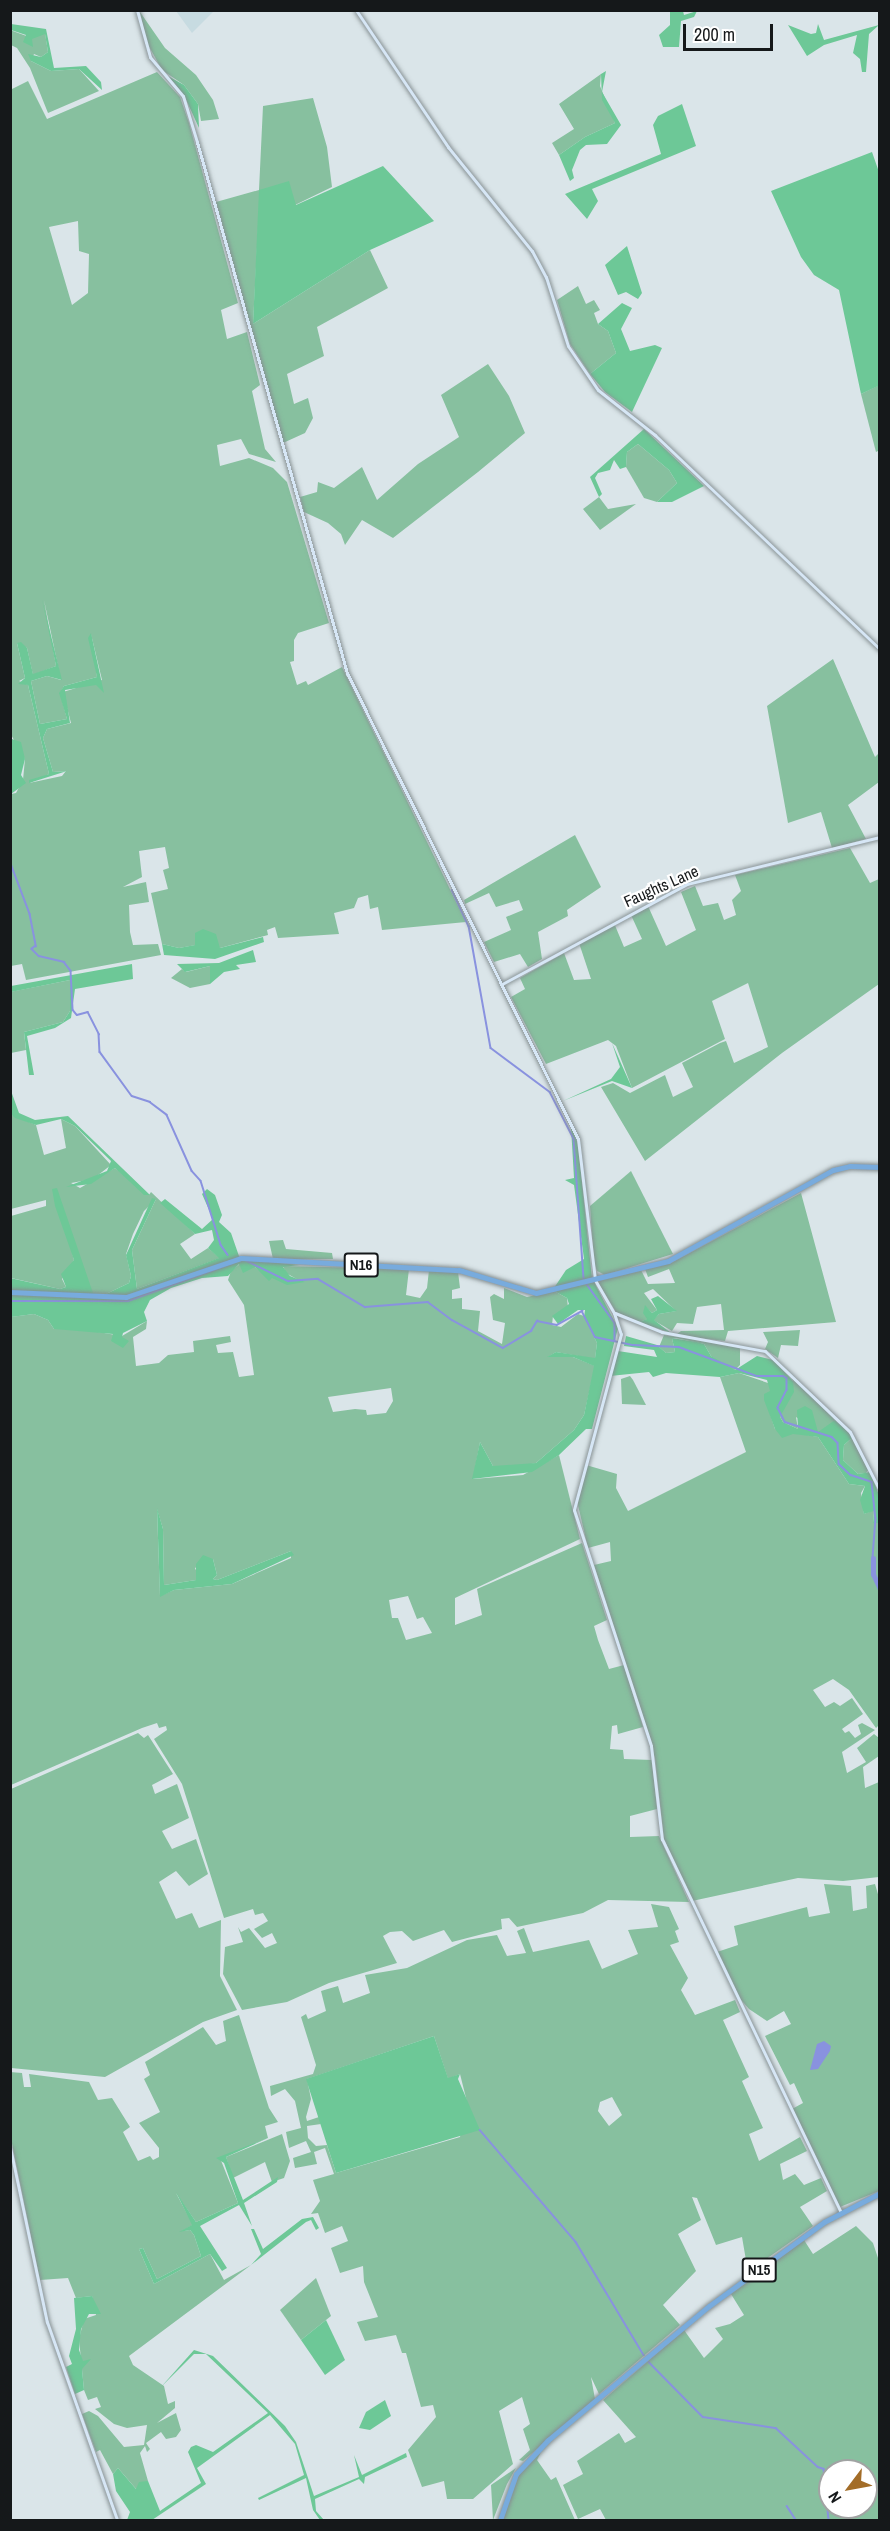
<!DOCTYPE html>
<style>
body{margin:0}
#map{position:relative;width:890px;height:2531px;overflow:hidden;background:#dae5e9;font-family:"Archivo Narrow",sans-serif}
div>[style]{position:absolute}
.built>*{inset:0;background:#c7dbe1}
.green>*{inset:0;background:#87c09f}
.forest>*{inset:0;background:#6dc897}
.water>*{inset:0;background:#8992df}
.stream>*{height:1.5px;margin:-0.75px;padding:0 0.75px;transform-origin:0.75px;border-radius:0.75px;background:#8992df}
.river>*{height:5px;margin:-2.5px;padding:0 2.5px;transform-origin:2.5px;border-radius:2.5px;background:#8992df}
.roads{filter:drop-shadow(0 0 2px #858f92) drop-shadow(0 0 2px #858f92)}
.secondary>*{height:3px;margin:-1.5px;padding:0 1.5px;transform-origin:1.5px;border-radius:1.5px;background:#d6e6f5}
.highway>*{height:5px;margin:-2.5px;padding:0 2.5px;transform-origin:2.5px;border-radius:2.5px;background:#78abdd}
span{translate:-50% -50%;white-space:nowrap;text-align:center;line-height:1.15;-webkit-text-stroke:4.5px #fff;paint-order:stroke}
.shield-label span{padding:2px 4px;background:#fff;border:2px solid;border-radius:4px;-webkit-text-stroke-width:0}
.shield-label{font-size:15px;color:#15181a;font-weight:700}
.street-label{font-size:16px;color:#15181a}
.frame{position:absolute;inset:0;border:12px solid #15181a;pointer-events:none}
.north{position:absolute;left:818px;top:2459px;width:60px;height:60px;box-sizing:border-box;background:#fff;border:2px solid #a1a3a3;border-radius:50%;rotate:238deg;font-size:16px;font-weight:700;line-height:24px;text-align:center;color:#15181a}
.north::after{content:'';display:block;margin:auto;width:21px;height:27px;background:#a36d28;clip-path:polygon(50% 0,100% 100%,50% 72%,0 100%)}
.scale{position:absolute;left:683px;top:24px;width:90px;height:27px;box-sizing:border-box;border:3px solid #15181a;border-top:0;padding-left:8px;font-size:18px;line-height:21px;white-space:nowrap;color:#15181a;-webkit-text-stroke:4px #fff;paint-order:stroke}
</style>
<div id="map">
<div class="built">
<i style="clip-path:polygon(176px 11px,214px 11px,192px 33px)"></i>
</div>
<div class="green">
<i style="clip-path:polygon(140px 12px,165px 48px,196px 75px,213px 100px,219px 119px,201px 121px,198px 104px,184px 85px,162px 70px,146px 41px)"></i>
<i style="clip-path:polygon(10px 30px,32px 38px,45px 33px,48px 52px,41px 57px,34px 54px,31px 61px,51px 71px,79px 69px,99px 91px,48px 113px,30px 68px,17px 48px,11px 45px)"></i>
<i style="clip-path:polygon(evenodd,157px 72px,180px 97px,189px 123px,238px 303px,221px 310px,227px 339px,247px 332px,260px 385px,252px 391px,265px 449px,276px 462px,249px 454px,241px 439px,217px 445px,220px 466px,249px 458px,273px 468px,287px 482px,329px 623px,298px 633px,294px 640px,294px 661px,290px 662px,297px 685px,306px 681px,308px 685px,342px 667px,466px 922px,382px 930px,378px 907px,370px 909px,368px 895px,358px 898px,354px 908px,334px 913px,339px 934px,278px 938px,275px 927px,267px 930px,268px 935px,220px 948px,195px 933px,196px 945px,179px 948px,162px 944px,151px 893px,168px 889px,163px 870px,169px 868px,165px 847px,139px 851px,142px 877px,123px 887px,146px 882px,149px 902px,129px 905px,130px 932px,133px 945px,158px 944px,161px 955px,26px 980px,22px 964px,11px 966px,11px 794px,16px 793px,23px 780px,25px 759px,10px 733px,10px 90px,28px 81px,47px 119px,157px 72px,78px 221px,79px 251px,89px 254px,88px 293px,72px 305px,49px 227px,78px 221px,157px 72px,44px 600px,61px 680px,47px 676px,31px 681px,40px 724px,67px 719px,60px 693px,64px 686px,97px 677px,91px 634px,102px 680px,63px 692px,71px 723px,47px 729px,43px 738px,53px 772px,66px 771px,62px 776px,29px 783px,49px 774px,28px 685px,19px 681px,25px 678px,17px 643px,27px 648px,33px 675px,56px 666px,44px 600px)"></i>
<i style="clip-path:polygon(601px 74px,600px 86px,615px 123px,585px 137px,559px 155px,552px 143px,574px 129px,559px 104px)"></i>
<i style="clip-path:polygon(313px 98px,327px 147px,332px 187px,295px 205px,260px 190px,253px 324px,370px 250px,388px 288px,317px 327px,324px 356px,287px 374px,294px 404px,308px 398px,313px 418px,305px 433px,283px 443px,216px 202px,259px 190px,263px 106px)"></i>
<i style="clip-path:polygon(578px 286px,586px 304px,594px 300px,600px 310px,594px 313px,598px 324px,608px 331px,616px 353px,590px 374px,570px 344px,557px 300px)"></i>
<i style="clip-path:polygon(488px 364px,509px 396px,525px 433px,478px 472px,393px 538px,362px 520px,345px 545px,341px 534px,328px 523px,304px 512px,300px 497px,317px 492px,318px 482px,334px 488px,362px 467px,377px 500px,418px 464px,459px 437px,441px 395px)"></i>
<i style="clip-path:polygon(879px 385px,880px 450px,876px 452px,861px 394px)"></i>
<i style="clip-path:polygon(638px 444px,669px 470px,677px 483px,657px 502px,644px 498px,626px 467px,627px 452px)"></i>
<i style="clip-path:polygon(599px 497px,608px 509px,636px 504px,600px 530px,583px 509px)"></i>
<i style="clip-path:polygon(833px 659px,875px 757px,879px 753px,879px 782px,848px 805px,866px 839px,832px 848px,821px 812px,788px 823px,767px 706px)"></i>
<i style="clip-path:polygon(575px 835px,601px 887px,567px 910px,568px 916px,538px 932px,542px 959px,528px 967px,520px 954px,494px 962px,484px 942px,511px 930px,506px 917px,523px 910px,519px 900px,496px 907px,489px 893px,465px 904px,464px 900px)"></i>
<i style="clip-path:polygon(850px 848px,870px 883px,879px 879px,879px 984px,782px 1053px,645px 1161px,601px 1087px,613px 1083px,630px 1093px,665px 1075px,673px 1097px,693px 1087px,682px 1063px,720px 1043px,726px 1041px,734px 1063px,768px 1047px,748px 983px,712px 1001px,725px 1039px,632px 1088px,616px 1046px,608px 1040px,546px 1064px,511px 997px,525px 989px,520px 978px,564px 953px,574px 980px,591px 979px,579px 943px,614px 923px,624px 947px,642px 939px,631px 915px,648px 906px,666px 946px,696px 930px,681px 892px,695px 886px,703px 906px,718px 903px,724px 920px,736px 915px,732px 900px,741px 891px,735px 875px)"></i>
<i style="clip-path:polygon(210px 966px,210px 984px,190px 988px,171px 978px,182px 969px,186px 972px)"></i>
<i style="clip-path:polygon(70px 980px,70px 1011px,63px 1022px,24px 1032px,26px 1050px,11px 1053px,10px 992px)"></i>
<i style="clip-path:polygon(10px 1114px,36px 1125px,44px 1155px,66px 1148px,61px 1119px,75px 1126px,111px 1165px,93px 1179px,71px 1183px,80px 1188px,115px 1168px,149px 1195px,151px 1192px,195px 1234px,180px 1244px,191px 1259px,208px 1248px,220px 1258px,137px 1289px,132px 1250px,156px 1199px,144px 1211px,133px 1234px,126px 1254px,131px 1276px,129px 1283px,106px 1294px,92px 1293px,56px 1188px,74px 1260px,62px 1279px,66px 1287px,60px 1289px,11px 1278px,11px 1216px,46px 1206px,46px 1200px,11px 1209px)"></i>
<i style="clip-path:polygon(631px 1171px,673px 1254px,605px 1275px,597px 1271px,594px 1263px,590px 1206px)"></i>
<i style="clip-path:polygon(801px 1193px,836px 1322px,728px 1331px,725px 1341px,698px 1338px,677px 1334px,681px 1331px,724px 1330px,721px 1304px,697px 1307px,693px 1324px,677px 1323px,672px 1331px,653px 1320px,659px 1314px,676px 1311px,653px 1289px,644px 1293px,657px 1310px,652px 1313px,645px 1306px,648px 1319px,639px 1322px,616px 1312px,599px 1284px,600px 1280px,641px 1270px,648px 1284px,675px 1283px,669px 1269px,648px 1277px,645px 1269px,671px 1263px)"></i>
<i style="clip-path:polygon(283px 1240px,286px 1249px,332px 1253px,333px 1259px,273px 1259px,269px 1241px)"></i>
<i style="clip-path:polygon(evenodd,240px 1264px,255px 1267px,267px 1277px,302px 1282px,286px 1273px,283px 1266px,409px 1269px,406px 1295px,420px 1298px,427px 1288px,429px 1270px,458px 1272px,460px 1288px,452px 1290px,452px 1299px,462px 1298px,462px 1309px,480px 1311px,478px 1331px,502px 1344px,505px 1323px,493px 1320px,490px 1297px,494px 1294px,504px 1299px,504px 1288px,527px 1297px,554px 1291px,567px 1298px,568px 1308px,553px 1316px,552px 1325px,561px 1327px,578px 1314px,584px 1316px,597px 1343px,595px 1359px,556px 1352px,548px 1357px,573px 1357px,595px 1366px,584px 1415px,574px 1430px,536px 1463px,522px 1466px,493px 1466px,480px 1442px,473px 1479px,523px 1475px,559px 1455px,580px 1539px,455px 1598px,455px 1625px,482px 1615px,477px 1589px,582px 1543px,607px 1620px,594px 1626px,598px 1640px,609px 1669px,624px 1665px,643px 1727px,618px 1734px,617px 1725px,612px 1726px,610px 1749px,623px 1750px,624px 1759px,652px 1760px,657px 1809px,630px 1816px,630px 1837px,659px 1836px,689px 1902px,608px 1900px,583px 1913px,517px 1927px,509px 1918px,501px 1919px,502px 1929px,452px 1942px,444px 1930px,413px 1941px,402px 1931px,390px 1932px,383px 1936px,397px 1963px,329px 1983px,287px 2002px,242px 2010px,223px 1974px,225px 1947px,243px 1942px,238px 1927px,241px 1932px,249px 1928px,265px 1948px,277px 1943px,272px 1933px,262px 1938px,254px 1929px,268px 1921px,263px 1913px,255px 1915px,253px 1909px,224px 1918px,182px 1784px,154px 1739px,167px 1730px,166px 1726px,159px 1728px,157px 1723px,142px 1728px,11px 1785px,10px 1317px,34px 1314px,48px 1320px,54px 1329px,80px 1329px,122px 1336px,147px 1321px,146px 1329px,133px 1337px,136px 1366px,159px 1363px,168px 1355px,194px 1352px,193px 1341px,230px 1336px,231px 1342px,216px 1345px,218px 1353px,233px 1352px,239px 1377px,254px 1375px,244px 1305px,228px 1280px,231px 1271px,240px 1264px,391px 1388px,393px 1401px,386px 1413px,367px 1415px,366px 1410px,355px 1409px,333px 1412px,328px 1397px,391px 1388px,240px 1264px,157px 1509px,163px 1529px,164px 1585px,196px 1580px,199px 1577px,195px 1568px,213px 1559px,217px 1575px,213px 1579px,217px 1580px,291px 1551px,291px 1558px,232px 1584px,174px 1590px,160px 1596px,157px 1509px,240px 1264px,408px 1596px,417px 1619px,423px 1617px,432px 1633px,406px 1640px,398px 1618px,392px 1618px,389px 1600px,408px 1596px)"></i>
<i style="clip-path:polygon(800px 1330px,798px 1346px,781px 1345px,778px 1358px,765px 1349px,768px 1342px,763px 1332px)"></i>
<i style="clip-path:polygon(664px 1335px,740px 1346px,740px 1365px,735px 1370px,724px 1366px,711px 1356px,704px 1344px,676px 1338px,672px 1338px,675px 1352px,666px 1353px,659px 1347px)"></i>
<i style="clip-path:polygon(739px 1373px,771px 1384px,769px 1411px,775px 1429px,818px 1437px,849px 1484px,865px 1486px,861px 1493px,864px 1514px,874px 1510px,873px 1523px,879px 1523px,879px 1725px,876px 1728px,849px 1690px,833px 1679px,813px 1690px,825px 1707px,834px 1702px,840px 1706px,852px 1698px,863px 1714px,842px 1729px,845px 1733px,849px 1731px,855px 1738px,861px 1734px,858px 1725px,862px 1723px,875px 1730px,842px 1752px,847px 1773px,866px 1762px,857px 1748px,874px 1734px,879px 1738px,879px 1756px,863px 1767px,865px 1788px,879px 1782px,879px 1877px,843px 1881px,798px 1878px,692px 1901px,664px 1839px,655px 1758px,594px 1565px,611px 1561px,610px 1542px,588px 1548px,577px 1501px,586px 1465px,617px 1474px,616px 1488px,628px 1511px,746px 1452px,720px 1377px)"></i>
<i style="clip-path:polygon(790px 1375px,835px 1420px,831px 1426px,818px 1433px,796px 1417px,798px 1429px,783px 1422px,780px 1417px,785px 1402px,791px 1397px,793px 1381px)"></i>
<i style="clip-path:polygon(630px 1376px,633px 1380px,646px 1405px,622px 1404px,621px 1379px)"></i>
<i style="clip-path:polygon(853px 1437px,868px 1470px,866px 1473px,858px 1474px,843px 1460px,844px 1445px)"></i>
<i style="clip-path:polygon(138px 1733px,144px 1738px,148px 1735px,173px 1774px,152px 1785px,155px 1794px,177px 1784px,189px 1818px,162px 1831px,172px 1849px,196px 1839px,208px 1874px,189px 1886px,176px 1871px,159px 1882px,176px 1919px,192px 1913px,199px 1928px,221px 1920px,220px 1976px,237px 2010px,203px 2022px,105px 2077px,11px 2068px,11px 1789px)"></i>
<i style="clip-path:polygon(824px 1884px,851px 1886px,853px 1911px,867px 1908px,866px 1886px,875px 1884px,880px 1901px,879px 2191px,840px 2207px,792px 2109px,803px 2103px,794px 2083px,790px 2085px,765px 2036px,791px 2024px,784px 2011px,767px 2021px,749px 2009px,736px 1994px,717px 1952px,738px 1945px,734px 1926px,807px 1907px,809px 1917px,830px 1913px)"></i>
<i style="clip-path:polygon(evenodd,651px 1904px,669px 1907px,679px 1929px,675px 1931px,679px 1942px,670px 1945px,688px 1978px,681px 1990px,695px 2015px,735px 2000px,740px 2012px,723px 2020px,749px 2077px,742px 2081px,763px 2128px,749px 2134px,759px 2161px,800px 2137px,807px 2151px,780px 2164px,783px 2180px,795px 2174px,804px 2185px,821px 2178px,827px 2191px,800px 2207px,813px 2226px,748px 2272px,742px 2237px,716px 2245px,697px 2198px,692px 2197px,701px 2220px,678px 2234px,696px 2271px,663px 2305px,680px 2325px,599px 2394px,591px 2377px,595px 2399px,523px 2461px,519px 2460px,530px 2450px,523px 2429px,530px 2424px,522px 2397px,499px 2411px,513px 2464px,473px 2499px,447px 2499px,444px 2481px,422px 2487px,408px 2450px,436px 2417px,433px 2405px,421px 2407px,406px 2353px,402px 2353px,396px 2335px,365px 2341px,357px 2322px,378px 2317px,364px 2282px,363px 2266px,340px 2273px,331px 2248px,348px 2241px,342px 2226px,325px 2233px,318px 2213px,311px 2214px,320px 2201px,313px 2180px,334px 2174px,325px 2148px,314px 2152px,317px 2164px,295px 2168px,293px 2158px,311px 2152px,306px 2141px,289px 2148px,286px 2132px,301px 2128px,295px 2101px,285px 2089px,271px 2096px,270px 2086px,313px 2074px,316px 2065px,301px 2017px,306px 2014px,308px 2019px,326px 2011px,321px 1991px,338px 1986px,343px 2003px,370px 1993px,365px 1975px,407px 1968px,467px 1940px,497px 1935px,507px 1956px,526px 1953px,517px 1931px,524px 1928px,533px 1952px,589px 1940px,602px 1969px,638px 1954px,628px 1930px,658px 1927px,651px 1904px,434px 2036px,448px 2079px,460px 2074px,467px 2102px,460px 2137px,336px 2173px,327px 2145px,316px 2146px,308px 2138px,307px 2126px,321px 2124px,319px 2117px,307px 2121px,306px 2117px,311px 2099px,307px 2079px,434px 2036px,651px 1904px,612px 2097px,622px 2115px,609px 2126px,598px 2111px,600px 2102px,612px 2097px)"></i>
<i style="clip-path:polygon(239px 2015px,269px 2108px,278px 2122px,265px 2126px,268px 2138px,220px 2158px,238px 2203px,196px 2222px,176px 2193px,193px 2225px,182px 2231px,190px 2230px,194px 2235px,201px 2256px,157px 2279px,143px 2248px,139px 2249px,154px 2284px,210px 2254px,224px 2280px,251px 2265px,129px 2356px,133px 2365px,164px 2386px,168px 2404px,175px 2401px,175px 2408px,157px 2423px,176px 2413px,181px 2430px,176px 2437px,166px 2439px,161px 2432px,146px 2443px,150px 2449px,147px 2452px,145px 2446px,140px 2453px,148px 2481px,137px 2490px,118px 2468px,113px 2474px,100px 2450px,96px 2452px,82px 2414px,89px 2411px,98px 2416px,124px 2447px,144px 2445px,147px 2425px,127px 2428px,114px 2424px,95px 2409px,101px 2407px,97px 2397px,88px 2400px,84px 2390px,79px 2339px,84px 2319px,96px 2315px,92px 2296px,76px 2298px,68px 2278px,40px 2280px,11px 2139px,10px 2072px,22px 2073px,24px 2087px,31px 2087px,29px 2074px,89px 2082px,98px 2100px,112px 2098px,130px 2127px,123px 2132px,138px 2161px,150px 2156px,153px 2160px,159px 2157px,159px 2148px,139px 2123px,160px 2112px,144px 2079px,150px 2075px,145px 2062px,203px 2027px,216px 2045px,226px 2041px,223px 2021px)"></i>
<i style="clip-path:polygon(282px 2134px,290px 2161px,284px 2178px,272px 2182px,265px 2162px,233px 2178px,226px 2157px)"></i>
<i style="clip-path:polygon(evenodd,856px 2226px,873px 2243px,880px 2264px,879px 2520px,606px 2520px,600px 2509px,578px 2519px,563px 2485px,583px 2474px,577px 2461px,619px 2433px,625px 2443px,636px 2437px,603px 2400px,684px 2330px,704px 2358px,723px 2339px,715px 2328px,730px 2324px,744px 2315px,731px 2294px,804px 2240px,813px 2254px,856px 2226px,830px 2471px,866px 2471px,866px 2507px,830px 2507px,830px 2471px)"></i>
<i style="clip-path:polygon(316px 2278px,331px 2316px,301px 2340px,280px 2310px)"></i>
<i style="clip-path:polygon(541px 2452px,537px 2460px,551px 2480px,556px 2477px,575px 2520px,503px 2520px,517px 2477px)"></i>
<i style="clip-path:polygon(516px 2468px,507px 2484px,493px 2520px,491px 2485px)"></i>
</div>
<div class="forest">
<i style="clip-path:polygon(670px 11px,683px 11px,684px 15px,697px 11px,694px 17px,681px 21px,679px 47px,663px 47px,659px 35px,670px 25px)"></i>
<i style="clip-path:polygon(11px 24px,46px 29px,54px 68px,86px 66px,101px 82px,102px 90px,79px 69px,51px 71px,31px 61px,28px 54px,41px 57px,48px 52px,45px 34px,32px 39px,33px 47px,23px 42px,26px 35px,11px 30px)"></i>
<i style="clip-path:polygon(818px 24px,824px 40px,879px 25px,869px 34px,866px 72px,862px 72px,860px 59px,853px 53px,857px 35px,824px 45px,807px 56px,788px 25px,811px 34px,816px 33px)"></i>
<i style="clip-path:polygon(606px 71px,602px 92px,621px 125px,607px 144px,586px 145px,580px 150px,572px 170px,574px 178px,570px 181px,559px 155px,585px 137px,615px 123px,602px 100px,601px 74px)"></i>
<i style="clip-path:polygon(168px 76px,184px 85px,198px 104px,199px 128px,184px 95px)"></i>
<i style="clip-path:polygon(682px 104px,696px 146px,592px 189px,598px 201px,587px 219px,565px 194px,661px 154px,653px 125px,658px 116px)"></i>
<i style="clip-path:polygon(872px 152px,880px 175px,880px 385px,861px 394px,839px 290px,814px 275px,801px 257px,771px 191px)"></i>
<i style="clip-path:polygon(383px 166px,434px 221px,370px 250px,253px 324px,259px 190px,289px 181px,296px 205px)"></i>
<i style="clip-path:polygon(627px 246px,642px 293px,638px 299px,626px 292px,618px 295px,605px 265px)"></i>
<i style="clip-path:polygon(622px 303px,632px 308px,621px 329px,630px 351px,655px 345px,662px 348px,632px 412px,605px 392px,590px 374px,616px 353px,608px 331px,598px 324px)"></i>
<i style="clip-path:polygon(644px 429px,704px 486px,672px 502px,657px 502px,677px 483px,669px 470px,638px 444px,627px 452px,626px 467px,620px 469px,614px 460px,610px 470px,598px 473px,595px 478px,602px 494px,599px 497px,590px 477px)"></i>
<i style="clip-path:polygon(42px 599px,62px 680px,47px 676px,31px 681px,40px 724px,67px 719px,59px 693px,64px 686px,97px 677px,88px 638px,91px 633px,104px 693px,96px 685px,65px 690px,70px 723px,47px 729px,43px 738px,53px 772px,67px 771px,29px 783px,29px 780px,49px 774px,28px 685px,18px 684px,25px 678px,17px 643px,21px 642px,27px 648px,33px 674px,56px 666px)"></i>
<i style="clip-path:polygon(11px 733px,12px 739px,21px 742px,25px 759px,21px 775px,26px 783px,11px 794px)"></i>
<i style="clip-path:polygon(203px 929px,216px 934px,220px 948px,263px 937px,264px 942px,215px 959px,164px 955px,162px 944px,179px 948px,195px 945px,195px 933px)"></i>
<i style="clip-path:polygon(253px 950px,256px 962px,236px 965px,240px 969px,224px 972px,210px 984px,210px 966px,185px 972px,177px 964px,219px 963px)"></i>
<i style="clip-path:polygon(132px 964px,133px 979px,75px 989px,71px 1018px,55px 1028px,27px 1036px,34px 1075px,29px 1075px,24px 1032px,63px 1022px,70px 1011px,70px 980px,11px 992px,11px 986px)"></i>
<i style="clip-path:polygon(612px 1043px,632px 1088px,612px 1081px,563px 1101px,611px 1079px,620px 1067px)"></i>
<i style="clip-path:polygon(10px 1088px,19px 1113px,35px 1120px,68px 1116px,150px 1195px,144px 1195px,115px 1168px,91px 1184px,66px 1187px,107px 1171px,111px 1161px,75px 1126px,61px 1119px,36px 1125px,15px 1118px,11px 1114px)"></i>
<i style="clip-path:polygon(571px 1127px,578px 1144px,592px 1278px,554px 1288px,566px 1270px,584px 1259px,574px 1185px,565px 1180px,574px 1178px)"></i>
<i style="clip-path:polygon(57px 1188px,93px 1293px,106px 1294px,129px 1283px,131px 1276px,126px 1255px,152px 1198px,156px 1199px,132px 1250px,137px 1289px,219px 1258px,208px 1248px,214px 1240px,212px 1230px,195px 1234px,160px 1203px,165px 1199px,202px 1229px,213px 1219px,202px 1194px,207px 1189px,215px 1195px,222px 1215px,219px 1222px,231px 1233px,240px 1259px,300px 1265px,283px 1267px,290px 1276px,305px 1282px,287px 1285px,272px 1278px,269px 1281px,255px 1267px,243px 1273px,239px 1264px,228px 1276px,202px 1278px,171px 1288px,150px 1300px,144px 1312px,147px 1321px,123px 1333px,122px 1337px,129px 1341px,123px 1348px,111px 1341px,113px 1334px,54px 1329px,48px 1320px,34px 1314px,11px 1317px,10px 1278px,60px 1289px,66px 1287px,61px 1274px,74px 1260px,55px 1206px,52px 1189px)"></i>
<i style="clip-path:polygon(594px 1282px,618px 1328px,592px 1429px,586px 1429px,559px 1455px,532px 1472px,472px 1479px,480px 1442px,493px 1466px,536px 1463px,574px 1430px,584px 1415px,594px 1366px,573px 1357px,547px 1357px,556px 1352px,595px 1358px,597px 1343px,584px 1317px,585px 1310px,578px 1310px,558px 1324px,552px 1316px,569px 1304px,567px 1298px,554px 1291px)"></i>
<i style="clip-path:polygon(658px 1296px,677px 1311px,659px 1314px,654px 1320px,671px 1333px,639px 1322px,647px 1319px,643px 1313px,645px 1305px,652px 1313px,657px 1310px,651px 1299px)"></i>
<i style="clip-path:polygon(626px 1336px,657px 1345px,666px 1353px,675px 1352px,672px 1338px,697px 1342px,704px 1344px,711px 1356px,735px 1370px,757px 1356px,773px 1360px,793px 1381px,794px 1392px,780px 1417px,783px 1422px,798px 1429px,797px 1410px,805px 1406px,812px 1410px,818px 1432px,835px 1420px,849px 1433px,853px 1437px,844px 1445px,843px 1460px,858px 1474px,870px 1472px,879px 1495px,879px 1523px,873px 1523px,874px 1511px,864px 1514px,860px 1500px,865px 1486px,849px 1484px,818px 1437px,793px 1434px,782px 1438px,775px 1429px,764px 1400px,764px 1394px,770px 1391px,767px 1380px,739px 1373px,720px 1377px,666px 1373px,653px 1377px,649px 1372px,610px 1376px,618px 1351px,657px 1357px,654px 1350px,624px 1346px)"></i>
<i style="clip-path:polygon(157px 1508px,163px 1529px,164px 1585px,196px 1580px,196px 1564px,203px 1555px,213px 1559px,217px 1575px,213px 1579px,217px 1580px,291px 1551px,294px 1555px,232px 1584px,174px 1590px,160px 1597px)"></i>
<i style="clip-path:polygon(434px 2036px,448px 2078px,460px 2074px,458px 2079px,480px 2130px,336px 2173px,306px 2079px)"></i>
<i style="clip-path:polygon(268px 2138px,226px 2157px,243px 2200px,278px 2177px,277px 2182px,244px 2203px,252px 2226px,239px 2205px,200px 2226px,227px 2268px,222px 2271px,210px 2254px,154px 2284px,139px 2249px,143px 2248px,157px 2279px,201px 2256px,194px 2235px,190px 2230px,179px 2232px,192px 2225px,176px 2192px,196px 2222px,238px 2203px,224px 2163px,216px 2158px)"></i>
<i style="clip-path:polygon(313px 2217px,319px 2228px,316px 2230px,311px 2220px,306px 2222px,251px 2265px,261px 2254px,251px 2229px,254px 2229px,263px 2249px,302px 2219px)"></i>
<i style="clip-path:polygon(92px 2296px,101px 2314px,89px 2314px,81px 2329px,79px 2350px,83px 2361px,91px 2359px,82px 2369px,84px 2390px,75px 2394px,66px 2367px,72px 2364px,69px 2356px,76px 2329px,74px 2298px)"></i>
<i style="clip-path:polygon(326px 2320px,345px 2360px,325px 2375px,301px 2340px)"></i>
<i style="clip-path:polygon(194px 2350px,213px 2356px,285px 2426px,296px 2442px,314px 2496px,359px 2477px,354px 2455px,362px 2475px,406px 2453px,407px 2457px,365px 2477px,364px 2484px,359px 2479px,315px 2499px,316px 2511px,324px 2520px,320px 2520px,313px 2510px,306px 2478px,259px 2500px,258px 2498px,304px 2475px,295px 2444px,270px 2415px,197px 2468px,206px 2484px,152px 2520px,127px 2520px,130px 2512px,116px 2491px,113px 2474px,118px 2468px,136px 2489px,139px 2482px,148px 2481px,160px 2511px,201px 2483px,188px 2452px,191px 2447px,196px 2445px,213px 2452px,268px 2413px,206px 2354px,194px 2354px,161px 2387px)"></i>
<i style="clip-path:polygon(385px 2400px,391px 2416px,370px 2430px,359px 2428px,366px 2412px)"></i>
</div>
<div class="water">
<i style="clip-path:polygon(824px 2041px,831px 2046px,830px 2051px,818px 2069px,810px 2070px,817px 2044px)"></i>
</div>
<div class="stream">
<i style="left:10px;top:861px;width:57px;rotate:69.3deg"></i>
<i style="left:30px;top:914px;width:33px;rotate:79deg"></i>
<i style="left:36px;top:946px;width:5px;rotate:143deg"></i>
<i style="left:32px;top:949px;width:10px;rotate:45deg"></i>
<i style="left:39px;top:956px;width:26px;rotate:13deg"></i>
<i style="left:64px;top:962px;width:11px;rotate:52deg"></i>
<i style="left:71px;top:971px;width:39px;rotate:87deg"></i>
<i style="left:73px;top:1010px;width:6px;rotate:51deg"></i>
<i style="left:77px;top:1015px;width:11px;rotate:-15deg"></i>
<i style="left:88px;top:1012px;width:25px;rotate:63deg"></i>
<i style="left:99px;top:1034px;width:18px;rotate:87deg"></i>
<i style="left:100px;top:1052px;width:54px;rotate:54deg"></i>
<i style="left:132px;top:1096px;width:19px;rotate:18deg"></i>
<i style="left:150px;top:1102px;width:21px;rotate:37deg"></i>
<i style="left:167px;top:1115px;width:61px;rotate:65.9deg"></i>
<i style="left:192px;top:1171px;width:13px;rotate:48deg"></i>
<i style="left:201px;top:1181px;width:67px;rotate:72.6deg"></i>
<i style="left:221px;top:1245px;width:12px;rotate:55deg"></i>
<i style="left:452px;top:890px;width:40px;rotate:65deg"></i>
<i style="left:469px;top:926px;width:124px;rotate:79.8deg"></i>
<i style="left:491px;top:1048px;width:74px;rotate:36.7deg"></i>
<i style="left:550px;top:1092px;width:53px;rotate:62.9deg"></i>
<i style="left:574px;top:1139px;width:140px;rotate:85.9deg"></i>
<i style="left:247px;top:1261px;width:46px;rotate:26deg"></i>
<i style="left:288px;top:1281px;width:30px;rotate:-4deg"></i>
<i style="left:318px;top:1279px;width:55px;rotate:30.8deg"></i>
<i style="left:365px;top:1307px;width:63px;rotate:-4.5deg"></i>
<i style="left:428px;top:1302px;width:30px;rotate:37deg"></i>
<i style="left:452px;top:1320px;width:58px;rotate:28.8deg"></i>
<i style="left:503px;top:1348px;width:33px;rotate:-31deg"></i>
<i style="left:531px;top:1331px;width:12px;rotate:-59deg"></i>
<i style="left:537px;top:1321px;width:20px;rotate:11deg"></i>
<i style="left:557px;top:1325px;width:29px;rotate:-29deg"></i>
<i style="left:582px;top:1311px;width:29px;rotate:63deg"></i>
<i style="left:595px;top:1337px;width:39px;rotate:12deg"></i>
<i style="left:633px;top:1345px;width:46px;rotate:2.5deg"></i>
<i style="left:679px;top:1347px;width:83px;rotate:20.4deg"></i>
<i style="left:757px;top:1376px;width:26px"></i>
<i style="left:783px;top:1376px;width:4px;rotate:27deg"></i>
<i style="left:787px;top:1378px;width:12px;rotate:90deg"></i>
<i style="left:787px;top:1390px;width:20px;rotate:117deg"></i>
<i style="left:778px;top:1408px;width:16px;rotate:63deg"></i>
<i style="left:785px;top:1422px;width:49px;rotate:17.7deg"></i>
<i style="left:832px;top:1437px;width:8px;rotate:45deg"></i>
<i style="left:838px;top:1443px;width:21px;rotate:87deg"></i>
<i style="left:839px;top:1464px;width:16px;rotate:43deg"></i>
<i style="left:851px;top:1475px;width:22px;rotate:18deg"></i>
<i style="left:872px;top:1482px;width:36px;rotate:84deg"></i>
<i style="left:876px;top:1518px;width:40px;rotate:94.3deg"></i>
<i style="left:586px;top:1283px;width:49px;rotate:54.1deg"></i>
<i style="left:615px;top:1323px;width:18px;rotate:90deg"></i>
<i style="left:10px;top:1301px;width:118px"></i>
<i style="left:128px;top:1301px;width:109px;rotate:-19.8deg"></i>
<i style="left:480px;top:2130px;width:148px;rotate:49.4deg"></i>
<i style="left:576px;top:2242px;width:132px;rotate:59deg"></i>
<i style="left:649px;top:2362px;width:77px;rotate:45.5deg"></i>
<i style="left:703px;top:2417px;width:74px;rotate:8.6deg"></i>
<i style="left:776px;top:2428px;width:57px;rotate:42.9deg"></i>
<i style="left:818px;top:2467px;width:6px;rotate:18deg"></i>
<i style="left:824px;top:2469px;width:51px;rotate:84.4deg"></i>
<i style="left:787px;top:2506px;width:17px;rotate:57deg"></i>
</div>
<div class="river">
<i style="left:873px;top:1558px;width:16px;rotate:90deg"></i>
<i style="left:873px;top:1574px;width:17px;rotate:65deg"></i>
</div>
<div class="roads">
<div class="secondary">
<i style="left:137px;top:10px;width:49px;rotate:74.5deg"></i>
<i style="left:150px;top:57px;width:51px;rotate:49.8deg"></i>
<i style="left:183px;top:96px;width:48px;rotate:73.1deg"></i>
<i style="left:197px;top:142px;width:552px;rotate:74.23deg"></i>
<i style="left:347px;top:673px;width:520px;rotate:63.63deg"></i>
<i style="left:578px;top:1139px;width:142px;rotate:83.1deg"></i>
<i style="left:595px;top:1280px;width:38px;rotate:60deg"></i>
<i style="left:614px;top:1313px;width:22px;rotate:72deg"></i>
<i style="left:621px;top:1334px;width:182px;rotate:105deg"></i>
<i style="left:574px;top:1510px;width:248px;rotate:71.9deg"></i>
<i style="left:651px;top:1746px;width:94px;rotate:83.3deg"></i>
<i style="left:662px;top:1839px;width:414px;rotate:64.4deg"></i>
<i style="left:356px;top:10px;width:165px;rotate:56.1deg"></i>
<i style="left:448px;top:147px;width:134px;rotate:51.1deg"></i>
<i style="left:532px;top:251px;width:30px;rotate:62deg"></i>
<i style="left:546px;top:277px;width:72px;rotate:72.3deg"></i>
<i style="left:568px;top:346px;width:53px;rotate:55.7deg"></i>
<i style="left:598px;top:390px;width:73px;rotate:38.3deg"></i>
<i style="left:655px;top:435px;width:311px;rotate:43.6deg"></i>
<i style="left:502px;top:984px;width:210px;rotate:-28.4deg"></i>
<i style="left:687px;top:884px;width:199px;rotate:-13.7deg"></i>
<i style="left:615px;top:1313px;width:51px;rotate:22deg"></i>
<i style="left:662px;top:1332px;width:105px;rotate:10.5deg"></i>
<i style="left:765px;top:1351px;width:117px;rotate:43.6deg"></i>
<i style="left:850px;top:1432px;width:66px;rotate:63deg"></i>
<i style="left:10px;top:2147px;width:179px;rotate:78.1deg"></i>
<i style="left:47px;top:2322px;width:210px;rotate:70.5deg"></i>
</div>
<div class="highway">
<i style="left:10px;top:1292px;width:116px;rotate:2.5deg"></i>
<i style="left:126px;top:1297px;width:121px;rotate:-18.7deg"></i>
<i style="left:241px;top:1258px;width:218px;rotate:3.2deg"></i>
<i style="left:459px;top:1270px;width:80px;rotate:16.6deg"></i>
<i style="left:536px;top:1293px;width:136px;rotate:-13.6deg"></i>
<i style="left:668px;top:1261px;width:188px;rotate:-28.9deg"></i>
<i style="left:833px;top:1170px;width:17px;rotate:-13deg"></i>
<i style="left:850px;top:1166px;width:30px;rotate:2deg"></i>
<i style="left:500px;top:2520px;width:49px;rotate:-70.8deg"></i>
<i style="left:516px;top:2474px;width:47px;rotate:-46.7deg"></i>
<i style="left:548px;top:2440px;width:209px;rotate:-39.8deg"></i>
<i style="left:709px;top:2306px;width:142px;rotate:-36.1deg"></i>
<i style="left:824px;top:2222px;width:63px;rotate:-27.4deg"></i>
</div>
</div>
<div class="shield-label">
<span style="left:361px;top:1265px">N16</span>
<span style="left:759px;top:2270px">N15</span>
</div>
<div class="street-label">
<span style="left:661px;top:886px;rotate:-24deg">Faughts Lane</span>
</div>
<div class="frame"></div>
<div class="north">N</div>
<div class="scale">200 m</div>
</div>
